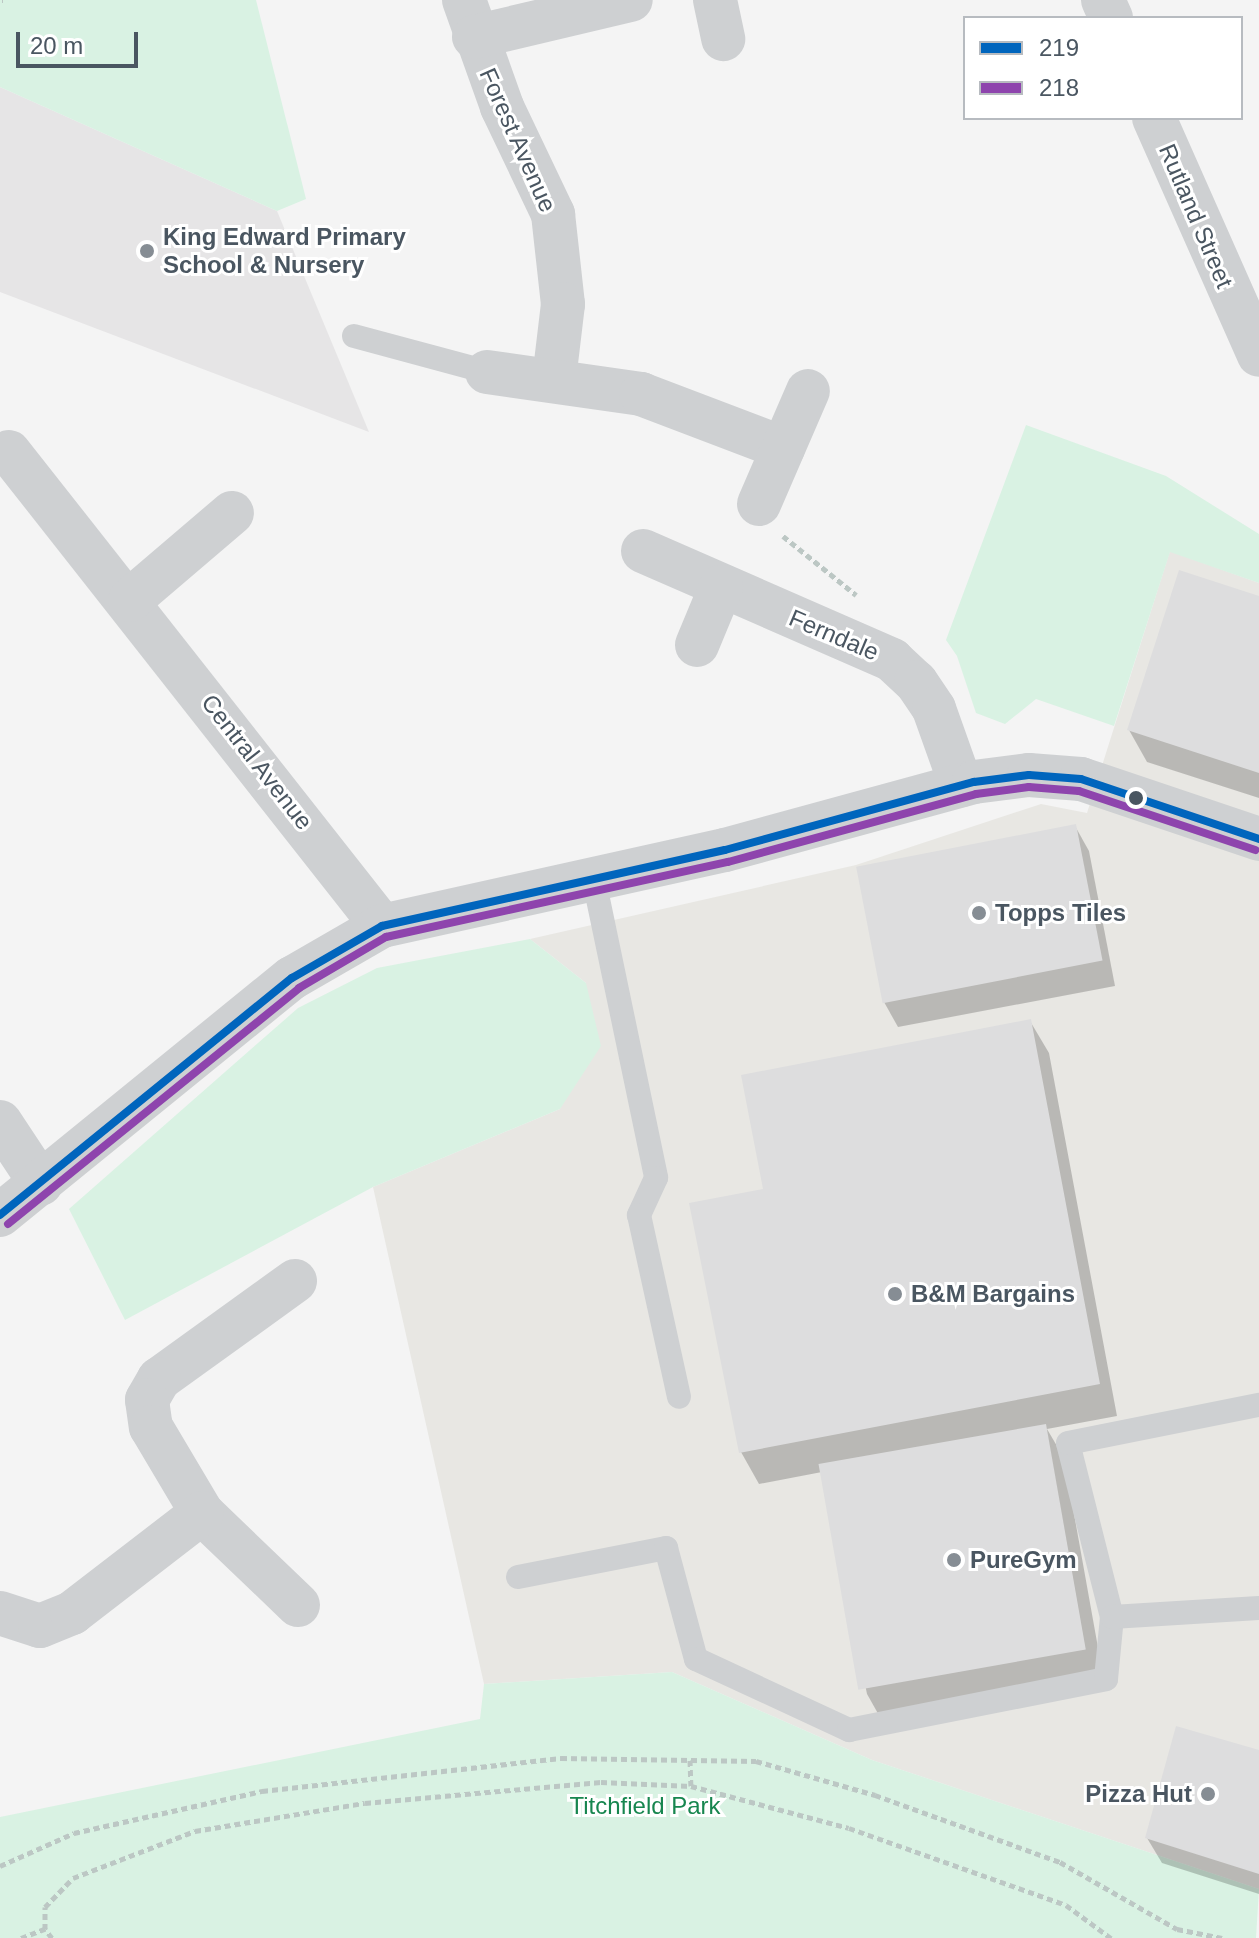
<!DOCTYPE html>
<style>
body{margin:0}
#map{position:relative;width:1259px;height:1938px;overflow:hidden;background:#f4f4f4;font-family:Helvetica,sans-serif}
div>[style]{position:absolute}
.commercial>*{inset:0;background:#e8e7e3}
.education>*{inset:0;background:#e6e5e6}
.green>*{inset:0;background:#d9f2e3}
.shadow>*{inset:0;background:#0003}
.building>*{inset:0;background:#ddddde;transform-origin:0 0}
.path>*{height:5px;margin-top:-2.5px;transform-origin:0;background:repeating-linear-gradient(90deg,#bcc7c4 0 6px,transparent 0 10px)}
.service>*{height:24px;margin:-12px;padding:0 12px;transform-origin:12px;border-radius:12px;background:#ced0d2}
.minor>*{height:44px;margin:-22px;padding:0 22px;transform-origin:22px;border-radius:22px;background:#ced0d2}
.bus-1>*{height:8px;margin:-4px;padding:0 4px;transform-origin:4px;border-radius:4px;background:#0065bd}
.bus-2>*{height:8px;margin:-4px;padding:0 4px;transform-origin:4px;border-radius:4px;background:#8e44ad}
.dots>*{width:22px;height:22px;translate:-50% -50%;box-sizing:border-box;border:4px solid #fff;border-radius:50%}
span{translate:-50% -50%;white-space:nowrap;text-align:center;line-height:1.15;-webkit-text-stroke:6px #fff;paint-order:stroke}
.street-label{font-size:24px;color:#4a5661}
.poi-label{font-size:24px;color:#4a5661;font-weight:700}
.left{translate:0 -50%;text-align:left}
.right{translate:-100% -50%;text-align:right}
.park-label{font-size:24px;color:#17864f}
.legend{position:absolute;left:963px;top:16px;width:280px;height:104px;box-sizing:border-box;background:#fff;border:2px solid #b7bbc0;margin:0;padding:10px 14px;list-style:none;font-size:24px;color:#4a5661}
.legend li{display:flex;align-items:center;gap:16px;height:40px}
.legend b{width:40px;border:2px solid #b7bbc0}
.scale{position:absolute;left:16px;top:32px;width:122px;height:36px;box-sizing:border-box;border:4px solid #4a5661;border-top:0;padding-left:10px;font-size:24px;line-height:28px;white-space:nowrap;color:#4a5661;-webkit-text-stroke:6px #fff;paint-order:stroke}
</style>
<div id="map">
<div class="commercial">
<i style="clip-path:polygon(1170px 551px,1259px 583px,1259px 1889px,872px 1760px,672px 1672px,484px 1684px,373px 1187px,560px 1109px,586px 983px,530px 939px,856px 865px,1041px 804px,1087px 813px)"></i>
</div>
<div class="education">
<i style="clip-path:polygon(0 87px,277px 211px,369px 432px,0 292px)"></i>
</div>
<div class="green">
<i style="clip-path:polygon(0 0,256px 0,306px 199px,277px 211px,0 87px)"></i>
<i style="clip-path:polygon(1026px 425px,1166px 476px,1259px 534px,1259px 583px,1170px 552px,1114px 726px,1036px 699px,1005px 724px,976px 713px,957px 656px,946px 640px)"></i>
<i style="clip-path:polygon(530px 939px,586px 983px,601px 1046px,560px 1109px,373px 1187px,125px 1320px,69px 1209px,298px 1008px,377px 968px)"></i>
<i style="clip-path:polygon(672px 1672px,872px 1760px,1259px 1889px,1256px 1938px,0 1938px,0 1817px,480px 1719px,484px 1684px)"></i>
</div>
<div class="shadow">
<i style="clip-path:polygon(1259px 598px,1259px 798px,1147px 762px,1129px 730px)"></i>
<i style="clip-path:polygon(1075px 826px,1089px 851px,1115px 986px,898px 1027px,884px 1002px)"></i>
<i style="clip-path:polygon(1030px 1021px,1049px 1053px,1117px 1416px,1047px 1429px,1064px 1458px,1104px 1681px,885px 1726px,867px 1694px,822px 1472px,759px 1484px,741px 1452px,766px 1190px)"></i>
<i style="clip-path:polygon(1259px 1752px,1259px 1894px,1162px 1863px,1147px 1838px)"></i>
</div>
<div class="building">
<i style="clip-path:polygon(1179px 570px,1259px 596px,1259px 773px,1127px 730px)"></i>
<i style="left:1076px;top:824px;width:139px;height:224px;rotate:79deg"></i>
<i style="clip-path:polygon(1031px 1019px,1100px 1384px,739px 1453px,689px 1203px,763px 1189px,741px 1075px)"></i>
<i style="left:1046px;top:1424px;width:229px;height:231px;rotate:80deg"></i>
<i style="clip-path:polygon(1176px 1726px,1259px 1750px,1259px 1874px,1145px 1838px)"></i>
</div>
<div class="path">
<i style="left:2px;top:0;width:1px"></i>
<i style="left:783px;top:536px;width:94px;rotate:38.9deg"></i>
<i style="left:690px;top:1760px;width:26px;rotate:88deg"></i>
<i style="left:0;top:1866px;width:81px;rotate:-24deg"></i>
<i style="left:74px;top:1833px;width:193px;rotate:-12.6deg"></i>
<i style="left:262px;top:1791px;width:301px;rotate:-6.3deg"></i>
<i style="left:561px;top:1758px;width:195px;rotate:0.9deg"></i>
<i style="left:756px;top:1761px;width:124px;rotate:15.9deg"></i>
<i style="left:875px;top:1795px;width:197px;rotate:19.9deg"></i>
<i style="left:1060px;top:1862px;width:135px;rotate:29.8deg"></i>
<i style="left:1177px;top:1929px;width:46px;rotate:11.3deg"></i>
<i style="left:21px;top:1938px;width:26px;rotate:-21deg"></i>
<i style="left:52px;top:1938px;width:11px;rotate:-128deg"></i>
<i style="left:45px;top:1929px;width:22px;rotate:-90deg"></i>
<i style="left:45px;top:1907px;width:40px;rotate:-46deg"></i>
<i style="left:73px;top:1878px;width:131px;rotate:-21.1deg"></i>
<i style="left:195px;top:1831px;width:172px;rotate:-9.4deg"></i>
<i style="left:365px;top:1803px;width:237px;rotate:-5.1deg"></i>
<i style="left:601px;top:1782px;width:90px;rotate:2.5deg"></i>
<i style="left:691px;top:1786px;width:163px;rotate:14.9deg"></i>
<i style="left:849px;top:1828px;width:230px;rotate:19.5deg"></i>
<i style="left:1066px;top:1905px;width:56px;rotate:36.3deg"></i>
</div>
<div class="service">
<i style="left:354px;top:336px;width:138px;rotate:15.1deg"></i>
<i style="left:594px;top:880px;width:304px;rotate:78.2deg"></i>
<i style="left:656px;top:1178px;width:41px;rotate:114.7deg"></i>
<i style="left:639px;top:1215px;width:186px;rotate:77.6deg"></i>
<i style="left:518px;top:1577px;width:151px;rotate:-11.1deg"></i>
<i style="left:666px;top:1548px;width:115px;rotate:74.9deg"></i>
<i style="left:696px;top:1659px;width:169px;rotate:24.9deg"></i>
<i style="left:849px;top:1730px;width:262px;rotate:-11.2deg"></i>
<i style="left:1106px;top:1679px;width:62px;rotate:-84.5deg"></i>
<i style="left:1112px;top:1617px;width:179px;rotate:-104.2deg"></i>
<i style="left:1068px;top:1443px;width:195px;rotate:-11.3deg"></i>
<i style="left:1112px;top:1617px;width:147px;rotate:-3.5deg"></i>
</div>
<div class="minor">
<i style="left:464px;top:0;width:114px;rotate:70.4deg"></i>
<i style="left:502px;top:107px;width:119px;rotate:64.5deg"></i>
<i style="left:553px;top:214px;width:91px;rotate:83.7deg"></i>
<i style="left:563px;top:304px;width:76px;rotate:96.8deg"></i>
<i style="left:715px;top:0;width:40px;rotate:78deg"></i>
<i style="left:1103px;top:0;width:20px;rotate:66deg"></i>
<i style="left:474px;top:37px;width:161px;rotate:-13.3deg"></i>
<i style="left:1154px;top:118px;width:259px;rotate:66.1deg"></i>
<i style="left:487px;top:372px;width:156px;rotate:8.1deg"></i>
<i style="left:641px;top:394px;width:152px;rotate:20.8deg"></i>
<i style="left:9px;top:452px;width:603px;rotate:51.8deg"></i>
<i style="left:759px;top:504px;width:123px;rotate:-66.6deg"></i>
<i style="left:643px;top:551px;width:272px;rotate:23.6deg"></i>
<i style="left:892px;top:660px;width:33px;rotate:43deg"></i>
<i style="left:916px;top:682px;width:32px;rotate:56deg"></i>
<i style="left:934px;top:709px;width:81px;rotate:70.4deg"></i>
<i style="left:130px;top:600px;width:134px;rotate:-40.5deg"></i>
<i style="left:697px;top:645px;width:63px;rotate:-67.5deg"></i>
<i style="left:0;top:1122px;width:74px;rotate:56.5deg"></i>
<i style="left:0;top:1215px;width:376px;rotate:-39.1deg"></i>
<i style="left:292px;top:978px;width:104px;rotate:-30deg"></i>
<i style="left:382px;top:926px;width:351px;rotate:-12.5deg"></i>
<i style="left:725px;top:850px;width:258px;rotate:-15.3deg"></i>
<i style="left:974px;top:782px;width:55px;rotate:-7.3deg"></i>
<i style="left:1029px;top:775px;width:52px;rotate:4.4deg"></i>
<i style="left:1081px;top:779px;width:188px;rotate:18.6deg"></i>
<i style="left:295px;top:1281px;width:168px;rotate:144.2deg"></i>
<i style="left:159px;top:1379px;width:24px;rotate:120deg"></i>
<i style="left:147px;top:1400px;width:27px;rotate:82deg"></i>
<i style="left:151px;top:1427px;width:100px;rotate:59.3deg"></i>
<i style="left:202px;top:1513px;width:133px;rotate:43.8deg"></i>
<i style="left:0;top:1613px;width:42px;rotate:18deg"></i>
<i style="left:40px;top:1626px;width:35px;rotate:-22deg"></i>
<i style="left:72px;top:1613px;width:164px;rotate:-37.6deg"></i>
</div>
<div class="bus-1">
<i style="left:0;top:1215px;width:376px;rotate:-39.1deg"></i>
<i style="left:292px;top:978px;width:104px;rotate:-30deg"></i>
<i style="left:382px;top:926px;width:351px;rotate:-12.5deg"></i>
<i style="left:725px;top:850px;width:258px;rotate:-15.3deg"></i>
<i style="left:974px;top:782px;width:55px;rotate:-7.3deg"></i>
<i style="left:1029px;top:775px;width:52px;rotate:4.4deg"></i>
<i style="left:1081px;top:779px;width:188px;rotate:18.6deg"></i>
</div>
<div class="bus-2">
<i style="left:8px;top:1224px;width:375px;rotate:-39deg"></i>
<i style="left:299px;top:988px;width:101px;rotate:-30.4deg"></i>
<i style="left:386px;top:937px;width:350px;rotate:-12.4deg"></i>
<i style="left:728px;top:862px;width:257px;rotate:-15.3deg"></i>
<i style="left:976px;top:794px;width:53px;rotate:-7.5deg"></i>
<i style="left:1029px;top:787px;width:50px;rotate:4.6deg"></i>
<i style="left:1079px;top:791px;width:186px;rotate:18.5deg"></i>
</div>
<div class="dots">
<i style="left:147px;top:251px;background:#868d94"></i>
<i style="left:1136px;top:798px;background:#4a5661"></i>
<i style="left:979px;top:913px;background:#868d94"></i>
<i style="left:895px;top:1294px;background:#868d94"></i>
<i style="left:954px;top:1560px;background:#868d94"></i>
<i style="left:1208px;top:1794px;background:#868d94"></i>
</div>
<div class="street-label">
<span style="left:518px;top:140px;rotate:66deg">Forest Avenue</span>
<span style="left:1196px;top:216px;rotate:67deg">Rutland Street</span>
<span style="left:834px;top:635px;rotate:23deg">Ferndale</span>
<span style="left:257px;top:762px;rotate:52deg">Central Avenue</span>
</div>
<div class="poi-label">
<span class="left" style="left:163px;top:251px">King Edward Primary<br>School &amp; Nursery</span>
<span class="left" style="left:995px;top:913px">Topps Tiles</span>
<span class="left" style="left:911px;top:1294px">B&amp;M Bargains</span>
<span class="left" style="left:970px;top:1560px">PureGym</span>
<span class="right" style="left:1192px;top:1794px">Pizza Hut</span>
</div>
<div class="park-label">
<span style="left:645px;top:1806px">Titchfield Park</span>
</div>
<ul class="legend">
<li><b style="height:10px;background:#0065bd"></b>219</li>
<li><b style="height:10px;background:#8e44ad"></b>218</li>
</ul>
<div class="scale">20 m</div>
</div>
